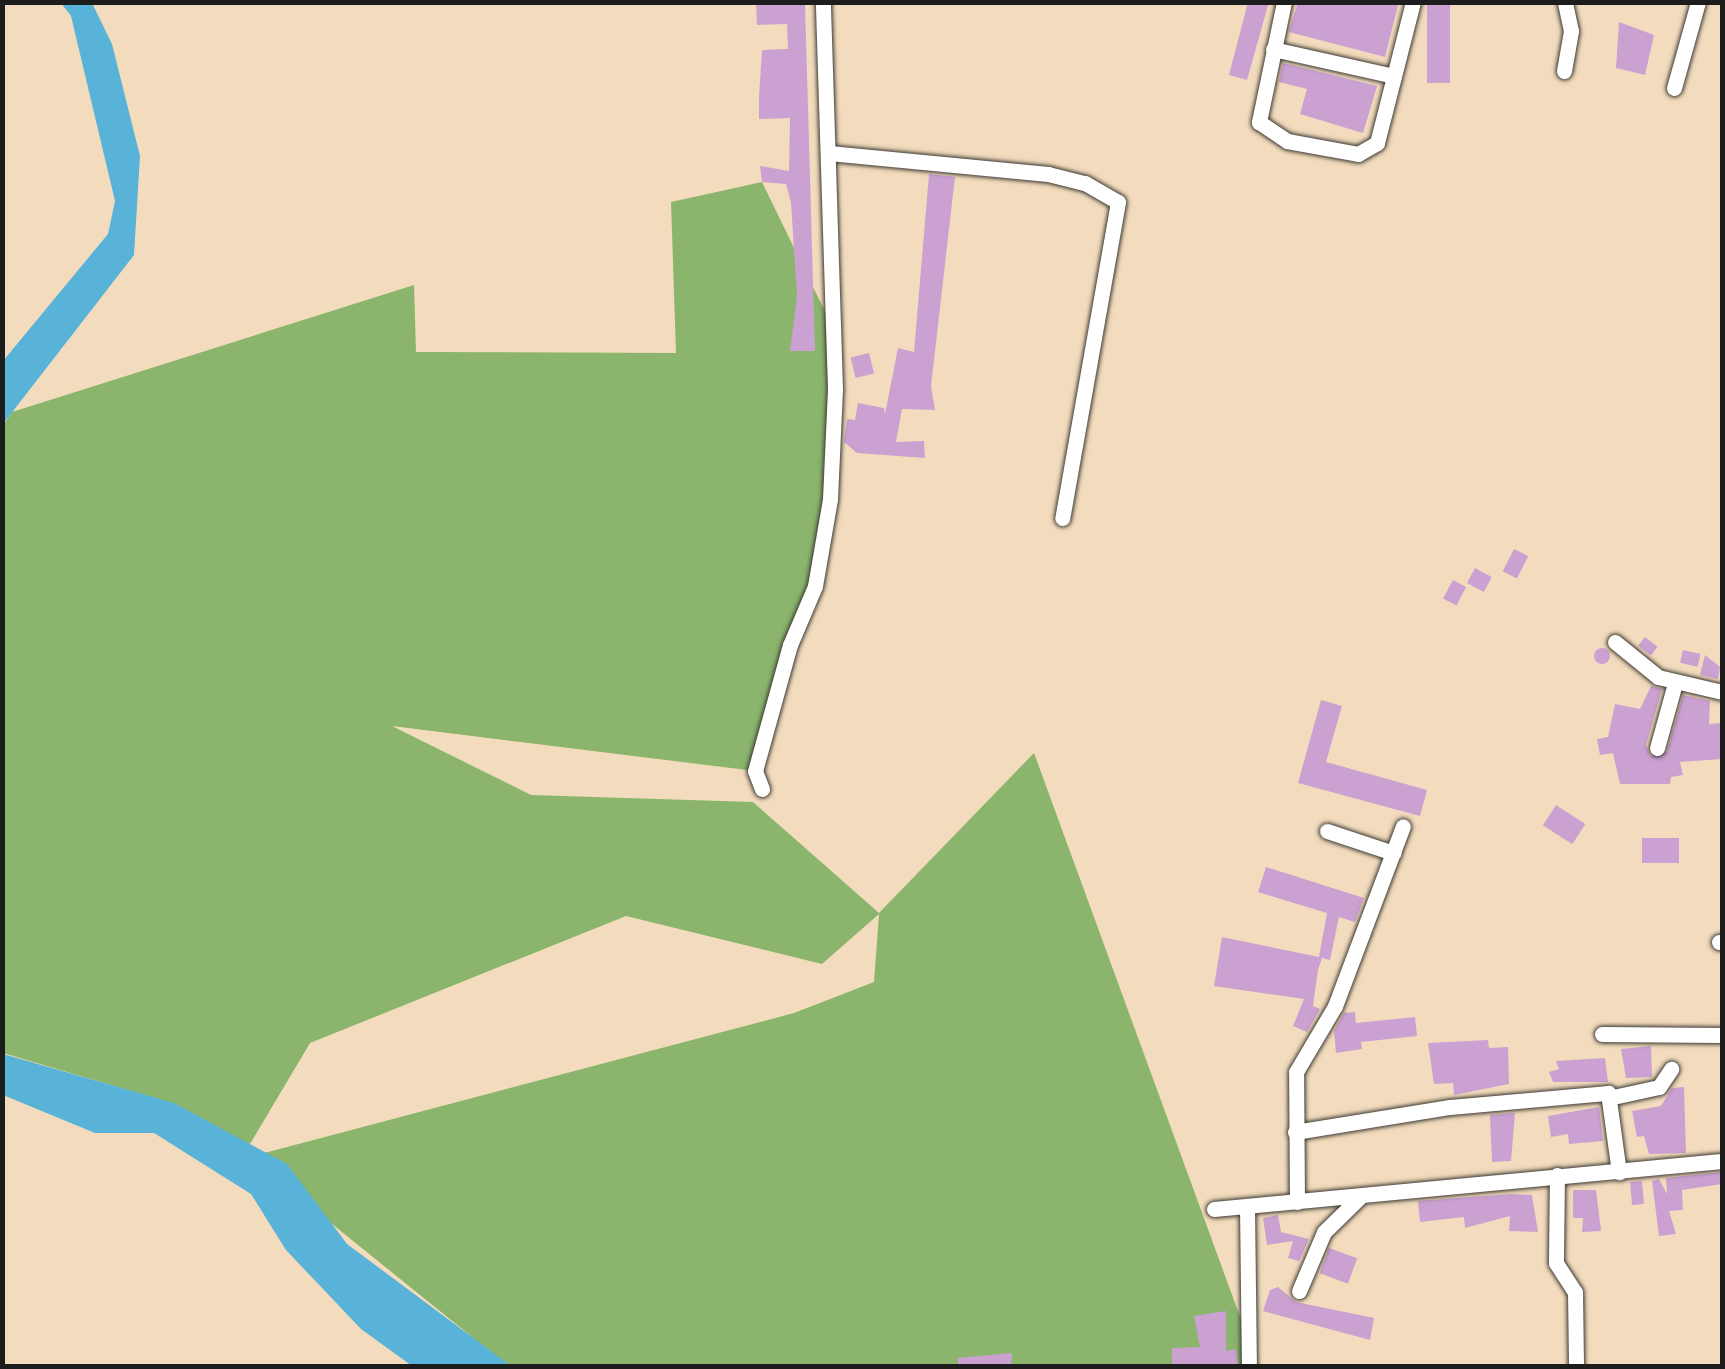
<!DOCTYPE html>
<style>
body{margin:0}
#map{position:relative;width:1725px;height:1369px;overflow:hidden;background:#f3dcbd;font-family:Dekko,sans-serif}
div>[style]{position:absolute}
.forest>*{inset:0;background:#8bb56c}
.water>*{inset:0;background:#59b2d7}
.building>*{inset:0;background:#cba1d2;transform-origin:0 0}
.round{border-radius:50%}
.roads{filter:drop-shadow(0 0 2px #3c3934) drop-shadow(0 0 2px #3c3934)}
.minor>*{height:15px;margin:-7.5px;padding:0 7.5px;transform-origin:7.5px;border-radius:7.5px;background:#fff}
span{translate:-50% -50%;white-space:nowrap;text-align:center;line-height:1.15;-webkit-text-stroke:8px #fcf5e5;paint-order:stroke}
.frame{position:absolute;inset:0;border:5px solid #1c1c1c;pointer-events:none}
</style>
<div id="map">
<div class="forest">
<i style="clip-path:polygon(762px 182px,834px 330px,823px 555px,755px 771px,392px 726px,531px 795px,753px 802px,879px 913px,1034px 753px,1258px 1366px,508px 1366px,249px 1157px,794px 1013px,874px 982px,879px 914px,822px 964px,626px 916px,310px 1043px,250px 1144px,148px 1096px,3px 1053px,2px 427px,12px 412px,414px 285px,416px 352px,676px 353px,671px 202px)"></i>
</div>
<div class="water">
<i style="clip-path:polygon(61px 3px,92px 3px,112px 44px,140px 156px,134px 255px,3px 424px,3px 361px,108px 234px,115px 201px,71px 16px)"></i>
<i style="clip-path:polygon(3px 1054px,174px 1103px,287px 1164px,347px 1244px,511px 1366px,412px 1366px,361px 1329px,286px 1250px,251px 1194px,154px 1133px,95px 1133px,3px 1095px)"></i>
</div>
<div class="building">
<i style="clip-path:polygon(756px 2px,805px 3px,815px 351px,790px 351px,797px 296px,791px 203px,786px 184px,762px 182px,760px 166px,789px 171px,790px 118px,759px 119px,759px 97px,762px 50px,788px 49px,787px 24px,757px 25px)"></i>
<i style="clip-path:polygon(1248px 2px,1269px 2px,1247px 80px,1229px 75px)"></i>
<i style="clip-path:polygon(1298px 2px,1398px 5px,1385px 57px,1289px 32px)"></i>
<i style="left:1427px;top:2px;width:23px;height:81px"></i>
<i style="clip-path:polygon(1619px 22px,1654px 35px,1645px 75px,1616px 68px)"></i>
<i style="clip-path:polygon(1283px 63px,1377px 86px,1363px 133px,1300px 114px,1307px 89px,1279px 82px)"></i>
<i style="clip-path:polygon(929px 174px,955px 177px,931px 386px,935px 410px,902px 409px,896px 442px,924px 441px,925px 458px,857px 453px,844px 442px,847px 419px,855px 420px,858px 403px,884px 408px,885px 414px,898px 348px,914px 352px)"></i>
<i style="left:869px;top:353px;width:21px;height:19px;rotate:76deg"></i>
<i style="left:1514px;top:549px;width:16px;height:25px;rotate:27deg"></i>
<i style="left:1475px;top:568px;width:19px;height:17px;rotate:28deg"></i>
<i style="left:1453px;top:580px;width:15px;height:21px;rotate:28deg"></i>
<i style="left:1645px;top:637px;width:16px;height:11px;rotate:38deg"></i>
<i class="round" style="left:1594px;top:648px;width:16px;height:16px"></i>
<i style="left:1683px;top:650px;width:18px;height:13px;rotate:13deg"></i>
<i style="clip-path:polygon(1705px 655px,1720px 667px,1718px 679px,1700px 675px)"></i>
<i style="clip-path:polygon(1651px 686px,1662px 689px,1646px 745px,1650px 756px,1667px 752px,1683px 695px,1710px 701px,1709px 724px,1722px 723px,1722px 759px,1680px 762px,1683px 775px,1671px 777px,1670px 784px,1620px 784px,1613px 753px,1600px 755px,1597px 739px,1608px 737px,1615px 704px,1640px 709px)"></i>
<i style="clip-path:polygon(1321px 700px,1342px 706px,1326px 762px,1427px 790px,1420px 816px,1298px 783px)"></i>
<i style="left:1556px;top:805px;width:35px;height:24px;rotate:33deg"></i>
<i style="left:1679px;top:838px;width:25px;height:37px;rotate:90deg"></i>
<i style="clip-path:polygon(1266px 867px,1364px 898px,1355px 922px,1339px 917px,1330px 960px,1322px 958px,1318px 970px,1313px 1006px,1320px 1009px,1307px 1032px,1293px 1026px,1304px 999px,1214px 986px,1222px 937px,1319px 957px,1327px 913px,1258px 892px)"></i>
<i style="clip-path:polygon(1355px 1012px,1356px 1023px,1415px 1017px,1417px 1036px,1361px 1042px,1362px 1049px,1336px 1053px,1334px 1031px,1344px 1013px)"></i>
<i style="clip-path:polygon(1488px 1040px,1489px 1048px,1508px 1047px,1509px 1084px,1454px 1095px,1453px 1083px,1434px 1084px,1428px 1043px)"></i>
<i style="clip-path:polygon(1651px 1046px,1652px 1077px,1626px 1078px,1621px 1049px)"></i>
<i style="clip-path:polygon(1605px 1058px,1608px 1082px,1553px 1082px,1549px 1072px,1559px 1069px,1556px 1061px)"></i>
<i style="clip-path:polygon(1684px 1087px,1686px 1153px,1649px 1154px,1644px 1136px,1637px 1137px,1632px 1111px,1661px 1106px,1672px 1088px)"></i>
<i style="clip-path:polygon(1599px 1107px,1603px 1141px,1569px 1144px,1568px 1134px,1551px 1137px,1548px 1116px)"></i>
<i style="clip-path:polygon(1515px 1113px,1511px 1161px,1492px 1162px,1490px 1115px)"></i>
<i style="clip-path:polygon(1722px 1172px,1722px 1184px,1682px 1190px,1683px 1210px,1669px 1211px,1676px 1234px,1659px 1236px,1652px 1181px,1659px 1179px,1667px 1194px,1666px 1178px)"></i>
<i style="left:1642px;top:1181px;width:23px;height:12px;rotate:85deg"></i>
<i style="clip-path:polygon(1573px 1190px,1596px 1190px,1601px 1231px,1582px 1232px,1583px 1218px,1573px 1218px)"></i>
<i style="clip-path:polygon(1511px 1194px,1532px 1195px,1538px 1232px,1509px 1231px,1510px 1216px,1465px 1228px,1464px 1217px,1420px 1222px,1418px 1201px)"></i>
<i style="clip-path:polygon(1278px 1215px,1281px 1232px,1309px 1239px,1299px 1261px,1288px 1258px,1293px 1241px,1267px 1245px,1263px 1218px)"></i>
<i style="left:1329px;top:1248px;width:30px;height:27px;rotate:20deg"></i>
<i style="clip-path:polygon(1278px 1287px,1296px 1302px,1374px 1318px,1370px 1340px,1263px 1311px,1270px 1290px)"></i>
<i style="clip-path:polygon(1226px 1311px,1226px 1351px,1236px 1349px,1238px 1366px,1172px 1366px,1172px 1348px,1200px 1347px,1194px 1316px)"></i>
<i style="clip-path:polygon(1012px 1353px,1011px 1366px,958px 1366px,958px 1358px)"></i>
</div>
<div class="roads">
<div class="minor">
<i style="left:1284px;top:2px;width:123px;rotate:101.8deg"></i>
<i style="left:1259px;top:122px;width:34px;rotate:34deg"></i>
<i style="left:1287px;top:141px;width:72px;rotate:10.4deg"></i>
<i style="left:1358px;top:154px;width:22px;rotate:-30deg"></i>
<i style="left:1377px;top:143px;width:146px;rotate:-75.7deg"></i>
<i style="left:1273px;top:49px;width:124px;rotate:12.6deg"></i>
<i style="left:1564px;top:71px;width:41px;rotate:-80.1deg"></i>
<i style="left:1571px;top:31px;width:30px;rotate:-102deg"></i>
<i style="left:1674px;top:88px;width:89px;rotate:-74.4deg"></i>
<i style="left:829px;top:153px;width:220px;rotate:5.5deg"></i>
<i style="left:1048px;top:174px;width:38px;rotate:14deg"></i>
<i style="left:1085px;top:183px;width:38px;rotate:30deg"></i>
<i style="left:1118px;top:202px;width:321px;rotate:100deg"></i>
<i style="left:1615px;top:642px;width:55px;rotate:39.1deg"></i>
<i style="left:1658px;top:677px;width:66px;rotate:13.2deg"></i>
<i style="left:1657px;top:748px;width:67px;rotate:-74.5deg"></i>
<i style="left:762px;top:789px;width:19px;rotate:-111deg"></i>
<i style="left:755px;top:771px;width:131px;rotate:-74.5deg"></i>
<i style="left:790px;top:645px;width:64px;rotate:-67deg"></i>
<i style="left:815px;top:586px;width:88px;rotate:-80.2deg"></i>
<i style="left:830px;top:499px;width:110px;rotate:-87.4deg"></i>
<i style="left:835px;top:389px;width:387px;rotate:-91.8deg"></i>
<i style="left:1327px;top:831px;width:70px;rotate:18.4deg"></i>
<i style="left:1719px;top:942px;width:3px"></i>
<i style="left:1602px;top:1034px;width:120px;rotate:0.5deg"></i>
<i style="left:1613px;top:1097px;width:47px;rotate:-12.3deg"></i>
<i style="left:1659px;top:1087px;width:22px;rotate:-56deg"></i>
<i style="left:1295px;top:1132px;width:157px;rotate:-9.2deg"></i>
<i style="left:1450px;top:1107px;width:159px;rotate:-5.1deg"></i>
<i style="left:1608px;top:1093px;width:80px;rotate:82.1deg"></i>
<i style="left:1557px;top:1175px;width:88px;rotate:90.7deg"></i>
<i style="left:1556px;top:1263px;width:35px;rotate:57deg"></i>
<i style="left:1575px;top:1292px;width:74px;rotate:89.2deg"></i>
<i style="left:1297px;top:1202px;width:130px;rotate:-90.4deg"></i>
<i style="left:1296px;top:1072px;width:77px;rotate:-59.4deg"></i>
<i style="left:1335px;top:1006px;width:192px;rotate:-69.3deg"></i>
<i style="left:1247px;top:1207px;width:159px;rotate:89.3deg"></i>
<i style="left:1214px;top:1209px;width:510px;rotate:-5.4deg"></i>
<i style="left:1299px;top:1291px;width:64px;rotate:-67deg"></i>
<i style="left:1324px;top:1232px;width:52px;rotate:-44.2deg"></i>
</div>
</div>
<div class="frame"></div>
</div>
